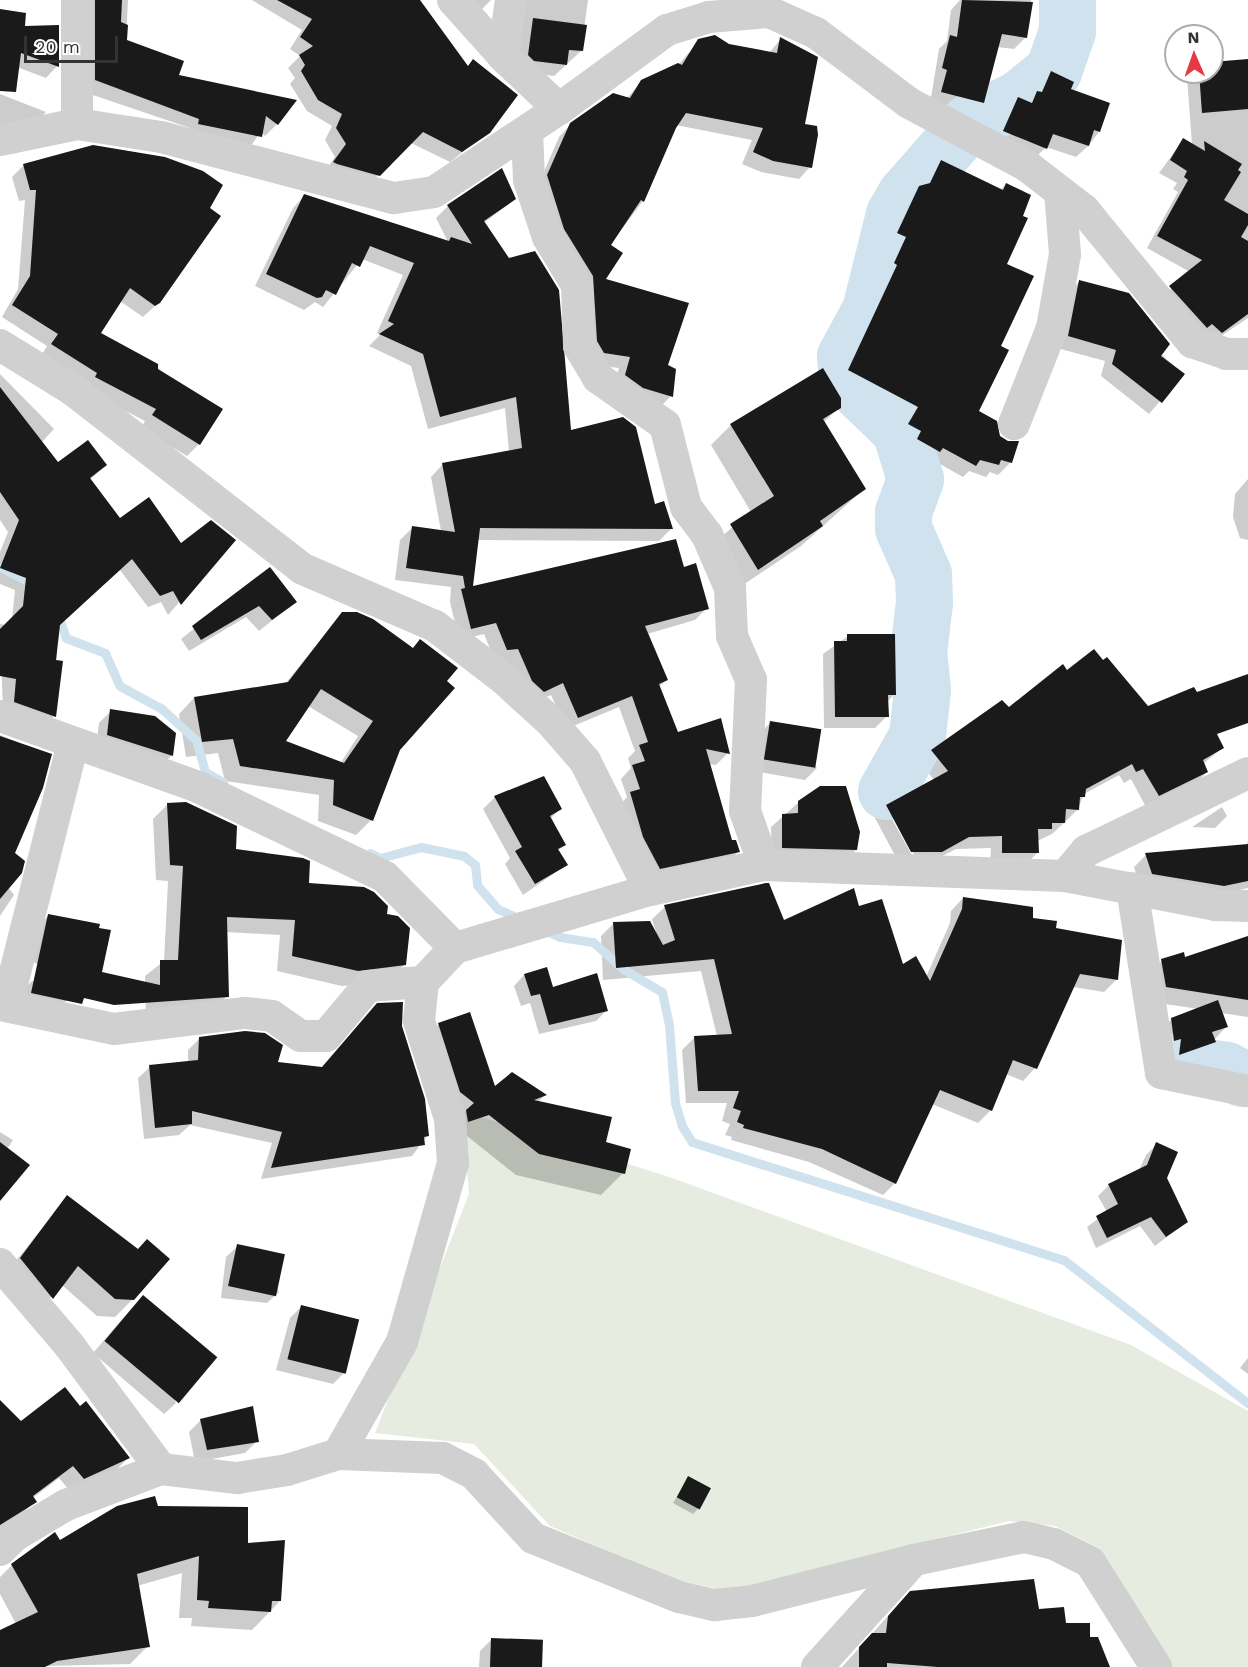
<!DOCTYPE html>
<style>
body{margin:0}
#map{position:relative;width:1248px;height:1667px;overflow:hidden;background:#fff;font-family:"Work Sans",sans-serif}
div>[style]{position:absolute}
.green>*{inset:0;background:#e6ecdf}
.shadow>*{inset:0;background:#0003}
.stream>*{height:9px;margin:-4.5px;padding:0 4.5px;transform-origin:4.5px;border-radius:4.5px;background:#cfe2ee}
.river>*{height:57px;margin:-28.5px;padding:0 28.5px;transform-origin:28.5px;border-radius:28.5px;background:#cfe2ee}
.building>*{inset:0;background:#1a1a1a;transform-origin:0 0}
.street>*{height:32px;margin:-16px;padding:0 16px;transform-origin:16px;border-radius:16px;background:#d0d0d0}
span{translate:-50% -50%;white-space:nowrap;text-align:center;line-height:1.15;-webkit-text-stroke:6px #fff;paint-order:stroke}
.north{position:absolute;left:1164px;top:24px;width:60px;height:60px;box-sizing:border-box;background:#fff;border:2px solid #adadad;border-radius:50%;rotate:358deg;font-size:16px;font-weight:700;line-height:24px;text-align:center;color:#333}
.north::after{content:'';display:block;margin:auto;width:21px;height:27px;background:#e63946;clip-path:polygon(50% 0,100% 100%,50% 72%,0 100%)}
.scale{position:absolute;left:24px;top:36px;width:94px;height:27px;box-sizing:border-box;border:3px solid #333;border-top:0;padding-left:8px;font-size:18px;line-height:21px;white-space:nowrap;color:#333;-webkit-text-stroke:4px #fff;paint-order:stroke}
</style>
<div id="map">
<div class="green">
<i style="clip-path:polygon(462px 1111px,672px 1178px,1131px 1345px,1248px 1411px,1248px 1667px,1171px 1667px,1099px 1548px,1055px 1526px,1009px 1521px,727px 1591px,675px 1580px,550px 1526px,474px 1444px,375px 1433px,469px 1194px)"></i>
</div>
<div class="shadow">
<i style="clip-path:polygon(78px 0,128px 0,126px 41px,177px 76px,294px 101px,277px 124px,265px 136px,261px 132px,249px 148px,84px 92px)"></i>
<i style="clip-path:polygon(252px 0,418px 0,488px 132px,450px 162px,411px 143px,367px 186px,323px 174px,335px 157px,325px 140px,332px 126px,307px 111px,290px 84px,295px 78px,288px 68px,300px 56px,290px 49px,302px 30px)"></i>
<i style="clip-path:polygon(454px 0,491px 0,480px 11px)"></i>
<i style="clip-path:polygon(513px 0,588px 0,581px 51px,554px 76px,523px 72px)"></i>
<i style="clip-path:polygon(960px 0,1031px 0,1026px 37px,1014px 49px,997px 47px,982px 103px,970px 114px,930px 104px,939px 49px,947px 41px,951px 10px)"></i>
<i style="clip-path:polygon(0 10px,23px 28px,57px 66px,46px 78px,9px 64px,0 87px)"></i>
<i style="clip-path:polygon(781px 39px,817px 58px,803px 125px,810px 167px,799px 179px,761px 172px,742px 164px,752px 140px,676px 125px,643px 201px,609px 246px,604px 280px,666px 366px,671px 396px,659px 408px,613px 387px,619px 368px,592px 365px,536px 190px,559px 137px,571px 124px,609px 96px,627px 98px,642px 81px,679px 64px,699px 41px,769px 53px)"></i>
<i style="clip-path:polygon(1248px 61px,1248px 318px,1209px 344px,1159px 299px,1190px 272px,1147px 248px,1178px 192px,1173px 189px,1177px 183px,1159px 173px,1183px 140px,1192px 145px,1187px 77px,1192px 72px,1212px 72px,1212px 64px)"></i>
<i style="clip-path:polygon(1051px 73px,1069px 90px,1099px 132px,1088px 146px,1076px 157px,1046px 147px,1033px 160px,993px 143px,1007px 110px,1019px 98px,1028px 103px)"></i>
<i style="clip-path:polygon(0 94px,46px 112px,35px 123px,0 129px)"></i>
<i style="clip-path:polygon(941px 162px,1000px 190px,1006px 185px,999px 347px,977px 411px,999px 436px,1007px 442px,1017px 442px,1010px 463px,998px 475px,990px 472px,986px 477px,969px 471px,963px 477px,931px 459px,927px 463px,906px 451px,910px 444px,897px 436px,907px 419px,837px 382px,887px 277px,883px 275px,895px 250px,886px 245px,908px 199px)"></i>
<i style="clip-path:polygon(24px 165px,159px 302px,143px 317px,120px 301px,99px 334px,156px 370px,199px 444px,187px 456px,141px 428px,145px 421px,84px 389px,41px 356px,47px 346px,2px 317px,18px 289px,25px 200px,19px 201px,12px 177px)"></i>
<i style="clip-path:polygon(305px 195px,448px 242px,436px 218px,448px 206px,515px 199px,484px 223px,569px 432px,654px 506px,671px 529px,659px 541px,477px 540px,471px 588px,683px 569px,707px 608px,695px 620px,647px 634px,666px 680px,659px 687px,677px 734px,728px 753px,716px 765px,708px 764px,731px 842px,739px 851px,726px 864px,648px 881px,619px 806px,627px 797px,621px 779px,631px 768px,628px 758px,635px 751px,619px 707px,566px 729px,551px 695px,532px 703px,520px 693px,506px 661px,495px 661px,484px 634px,459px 640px,450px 602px,451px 587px,395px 580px,400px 540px,412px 528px,441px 531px,431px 477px,443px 464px,509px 452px,505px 408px,428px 429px,411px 366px,369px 346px,380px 335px,377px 333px,403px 275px,362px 259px,323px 307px,315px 302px,304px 310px,255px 286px,293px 208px)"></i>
<i style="clip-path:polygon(1080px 281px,1183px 374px,1149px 414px,1101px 376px,1105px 361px,1057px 348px,1068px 293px)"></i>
<i style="clip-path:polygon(0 374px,54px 429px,41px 443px,58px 465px,105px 465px,90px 480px,119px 520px,181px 546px,234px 540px,168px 615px,161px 602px,148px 607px,120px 570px,58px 625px,54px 716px,43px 728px,3px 713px,0 624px,6px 625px,12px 619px,15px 590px,0 584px,0 552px,8px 532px,0 520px)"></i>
<i style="clip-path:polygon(839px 407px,823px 423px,864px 489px,801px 546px,737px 589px,710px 546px,751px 512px,711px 445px,731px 425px)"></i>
<i style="clip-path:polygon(1248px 479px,1248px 540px,1240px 538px,1233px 517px,1235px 494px)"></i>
<i style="clip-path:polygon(270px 569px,295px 602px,259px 631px,246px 617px,189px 651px,181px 639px)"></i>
<i style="clip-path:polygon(evenodd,342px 613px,412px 649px,420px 641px,399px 749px,371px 820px,356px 835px,318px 821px,319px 795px,225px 781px,218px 753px,186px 757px,179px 714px,194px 698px,285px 684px,342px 613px,308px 706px,358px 736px,340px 764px,284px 742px,308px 706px)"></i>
<i style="clip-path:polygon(848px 636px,895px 694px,887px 702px,887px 716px,875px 728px,824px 728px,823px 654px)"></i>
<i style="clip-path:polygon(evenodd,1067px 672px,1147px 708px,1194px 689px,1222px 748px,1203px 764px,1207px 772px,1195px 784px,1146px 807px,1131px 779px,1124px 783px,1119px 775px,1084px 794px,1078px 809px,1066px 821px,1052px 834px,1037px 841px,1038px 852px,1026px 864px,990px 864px,991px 848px,956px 849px,929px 863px,899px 863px,875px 818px,886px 806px,934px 780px,921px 763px,1001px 702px,1009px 709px,1067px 672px,886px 808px,889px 808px,916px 858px,914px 859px,886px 808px)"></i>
<i style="clip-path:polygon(111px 711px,172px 755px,160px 767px,96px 747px,99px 723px)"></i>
<i style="clip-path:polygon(771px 722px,817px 768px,805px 780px,754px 771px,759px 734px)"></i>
<i style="clip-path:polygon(0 735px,50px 755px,13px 853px,8px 887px,14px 895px,0 916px)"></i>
<i style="clip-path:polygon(495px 797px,561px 808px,550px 819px,564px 845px,558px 851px,566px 865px,523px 895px,505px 864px,510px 858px,483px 809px)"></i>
<i style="clip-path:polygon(799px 802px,856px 850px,844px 861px,772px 858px,771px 827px)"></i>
<i style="clip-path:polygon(168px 804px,234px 851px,265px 852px,265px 857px,308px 884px,405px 964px,390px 980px,342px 986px,277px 971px,280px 935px,226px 932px,227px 996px,212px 1012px,146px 1019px,145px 976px,164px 961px,168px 881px,156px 880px,153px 819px)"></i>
<i style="clip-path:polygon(1222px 807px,1227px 816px,1215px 828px,1192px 827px)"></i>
<i style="clip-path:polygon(1248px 840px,1248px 888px,1204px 898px,1140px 886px,1134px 867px,1146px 855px,1247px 845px)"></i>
<i style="clip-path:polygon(963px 898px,1055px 930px,1117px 979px,1104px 992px,1073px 987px,1035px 1068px,1023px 1081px,1006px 1074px,991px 1110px,978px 1123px,932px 1104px,895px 1183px,883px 1195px,809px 1162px,731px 1140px,732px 1137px,725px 1135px,730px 1124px,722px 1121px,727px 1103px,686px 1103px,682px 1050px,694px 1038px,717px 1036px,701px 971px,603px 980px,601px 936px,613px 924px,656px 932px,652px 919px,665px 907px,784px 922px,858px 908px,902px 966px,926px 977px,950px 923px,951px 911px)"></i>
<i style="clip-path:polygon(49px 915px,85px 992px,27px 958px,34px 931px)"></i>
<i style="clip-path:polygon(1248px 936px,1248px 1017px,1221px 1013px,1226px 1027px,1202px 1053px,1168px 1065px,1159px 1032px,1171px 1020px,1199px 1009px,1151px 1002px,1147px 976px,1162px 961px,1184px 958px)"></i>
<i style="clip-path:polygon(546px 969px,552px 989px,606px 1011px,596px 1021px,539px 1034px,530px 1003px,521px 1006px,514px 986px,524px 975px)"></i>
<i style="clip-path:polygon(32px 981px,70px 990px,67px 1000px,49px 1018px,14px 999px)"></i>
<i style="clip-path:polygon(439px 1024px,495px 1088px,545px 1095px,538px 1102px,604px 1143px,623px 1173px,601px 1195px,516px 1175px,467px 1136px,417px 1046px)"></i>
<i style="clip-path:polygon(400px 1026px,427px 1136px,412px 1156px,261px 1179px,272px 1143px,190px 1125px,179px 1135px,144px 1139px,138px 1078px,150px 1067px,188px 1063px,188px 1050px,200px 1038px,276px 1063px,321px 1068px)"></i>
<i style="clip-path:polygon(0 1132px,13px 1140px,7px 1149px,0 1199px)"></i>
<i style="clip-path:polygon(1157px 1144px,1165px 1178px,1186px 1222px,1155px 1246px,1140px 1226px,1096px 1248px,1087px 1227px,1107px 1212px,1098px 1196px,1109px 1185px,1139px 1170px,1146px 1155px)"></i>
<i style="clip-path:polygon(67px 1197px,133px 1299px,115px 1317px,97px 1316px,62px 1285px,35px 1315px,3px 1277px)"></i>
<i style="clip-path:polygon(238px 1246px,261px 1249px,279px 1292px,267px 1303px,221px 1298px,226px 1257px)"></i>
<i style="clip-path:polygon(302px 1306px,345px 1372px,333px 1384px,276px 1370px,290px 1318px)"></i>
<i style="clip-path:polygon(131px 1309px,176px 1403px,164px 1414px,93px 1353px)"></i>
<i style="clip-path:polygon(1248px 1358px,1248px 1374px,1240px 1368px)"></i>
<i style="clip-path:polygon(79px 1408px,128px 1458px,115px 1471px,70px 1491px,59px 1478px,33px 1498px,35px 1501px,21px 1515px,0 1527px,0 1410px,20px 1423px)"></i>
<i style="clip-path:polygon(201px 1420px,257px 1441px,245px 1453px,195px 1462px,189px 1432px)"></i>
<i style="clip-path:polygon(689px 1478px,698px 1509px,693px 1514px,673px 1503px)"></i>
<i style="clip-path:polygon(157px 1508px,246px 1544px,280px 1601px,252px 1630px,191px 1626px,192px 1618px,179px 1618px,182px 1573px,137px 1586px,148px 1646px,130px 1664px,0 1667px,0 1631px,16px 1624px,0 1594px,0 1577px,12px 1565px,59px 1542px)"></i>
<i style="clip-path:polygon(896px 1607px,1038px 1611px,1088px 1639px,1108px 1667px,842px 1667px)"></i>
<i style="clip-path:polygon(492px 1639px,540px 1667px,479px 1667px,480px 1651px)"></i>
</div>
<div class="stream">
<i style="left:0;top:567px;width:40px;rotate:26.6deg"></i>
<i style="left:58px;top:614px;width:25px;rotate:72deg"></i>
<i style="left:66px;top:638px;width:42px;rotate:21deg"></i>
<i style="left:105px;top:653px;width:36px;rotate:66deg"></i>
<i style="left:120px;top:686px;width:48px;rotate:28.7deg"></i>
<i style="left:162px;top:709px;width:46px;rotate:42.4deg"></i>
<i style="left:196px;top:740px;width:33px;rotate:74deg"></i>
<i style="left:205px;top:772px;width:21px;rotate:29deg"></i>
<i style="left:370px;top:853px;width:11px;rotate:27deg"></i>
<i style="left:380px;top:858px;width:42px;rotate:-15deg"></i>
<i style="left:421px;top:847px;width:44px;rotate:11.8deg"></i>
<i style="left:464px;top:856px;width:14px;rotate:39deg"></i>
<i style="left:475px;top:865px;width:20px;rotate:84deg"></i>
<i style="left:477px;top:885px;width:32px;rotate:49deg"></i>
<i style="left:498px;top:909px;width:24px;rotate:24deg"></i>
<i style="left:544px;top:930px;width:17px;rotate:24deg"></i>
<i style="left:560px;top:937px;width:33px;rotate:9deg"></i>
<i style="left:593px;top:942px;width:40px;rotate:42deg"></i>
<i style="left:623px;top:969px;width:45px;rotate:30.5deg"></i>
<i style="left:662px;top:992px;width:34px;rotate:78deg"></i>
<i style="left:669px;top:1025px;width:78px;rotate:85.6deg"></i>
<i style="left:675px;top:1103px;width:24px;rotate:73deg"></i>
<i style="left:682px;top:1126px;width:19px;rotate:58deg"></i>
<i style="left:692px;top:1142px;width:390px;rotate:17.6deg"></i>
<i style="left:1064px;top:1260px;width:233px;rotate:37.9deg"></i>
</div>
<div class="river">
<i style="left:886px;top:791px;width:63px;rotate:-60.6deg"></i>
<i style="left:917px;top:736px;width:47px;rotate:-83.9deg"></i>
<i style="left:922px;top:689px;width:36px;rotate:-96deg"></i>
<i style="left:918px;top:653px;width:51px;rotate:-83.3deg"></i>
<i style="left:924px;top:602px;width:28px;rotate:-92deg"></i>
<i style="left:923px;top:574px;width:50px;rotate:-113.5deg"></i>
<i style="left:903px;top:528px;width:16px;rotate:-90deg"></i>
<i style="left:903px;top:512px;width:35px;rotate:-70deg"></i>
<i style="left:915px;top:479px;width:51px;rotate:-107deg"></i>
<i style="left:900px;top:430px;width:74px;rotate:-136.1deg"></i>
<i style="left:847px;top:379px;width:23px;rotate:-95deg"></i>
<i style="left:845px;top:356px;width:52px;rotate:-61.5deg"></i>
<i style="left:870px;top:310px;width:99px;rotate:-76deg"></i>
<i style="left:894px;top:214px;width:22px;rotate:-60deg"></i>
<i style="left:905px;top:195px;width:97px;rotate:-48.8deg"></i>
<i style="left:969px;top:122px;width:54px;rotate:-25.1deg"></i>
<i style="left:1018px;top:99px;width:45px;rotate:-38.7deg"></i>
<i style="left:1053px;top:71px;width:42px;rotate:-70.7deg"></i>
<i style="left:1067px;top:31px;width:31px;rotate:-90deg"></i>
<i style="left:1174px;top:1062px;width:53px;rotate:8.7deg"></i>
<i style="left:1226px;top:1070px;width:18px;rotate:27deg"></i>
</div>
<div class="building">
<i style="clip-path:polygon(95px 0,122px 0,121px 22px,128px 25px,127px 40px,184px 61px,179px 75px,297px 100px,278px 125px,266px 116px,262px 137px,198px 124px,199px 119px,95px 80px)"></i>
<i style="clip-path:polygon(277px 0,420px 0,468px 66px,473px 59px,518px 95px,490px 133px,462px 152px,423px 132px,380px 176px,337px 164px,333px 162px,346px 144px,336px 128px,342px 114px,318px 100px,301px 71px,305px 65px,299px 55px,313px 46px,300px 37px,312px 19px)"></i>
<i style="clip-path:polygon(962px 0,1033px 2px,1027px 38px,1002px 34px,984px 103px,941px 92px,947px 70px,942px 68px,950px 35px,957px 37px)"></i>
<i style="clip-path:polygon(0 9px,26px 13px,25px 26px,59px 25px,59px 67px,21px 53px,16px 92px,0 91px)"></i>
<i style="clip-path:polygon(533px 18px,587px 25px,583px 51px,569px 50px,567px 65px,534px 61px,528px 55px)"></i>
<i style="clip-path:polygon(715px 35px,729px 44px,777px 53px,780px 37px,818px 57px,805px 124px,817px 126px,818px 135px,812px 168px,773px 161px,753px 152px,763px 128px,686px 113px,676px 128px,644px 202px,641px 200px,611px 245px,623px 253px,606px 279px,689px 303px,668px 365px,676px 369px,673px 397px,643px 388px,625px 375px,630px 357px,604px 353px,597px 341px,593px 276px,564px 229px,547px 175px,570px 123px,613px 93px,630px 98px,641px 80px,678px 63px,682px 65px,698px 39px)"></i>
<i style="clip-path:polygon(1248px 59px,1248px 109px,1202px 113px,1199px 72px,1212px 72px,1212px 62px)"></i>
<i style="clip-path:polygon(1051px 71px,1074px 82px,1071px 89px,1110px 103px,1100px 132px,1094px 130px,1089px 146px,1053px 134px,1047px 149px,1003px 131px,1018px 97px,1032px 103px,1037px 91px,1042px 92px)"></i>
<i style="clip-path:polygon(1183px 138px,1205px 151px,1204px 141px,1242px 164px,1238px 170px,1241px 172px,1224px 200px,1248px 214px,1248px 225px,1241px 237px,1248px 241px,1248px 314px,1222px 333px,1212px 324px,1207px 328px,1169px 286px,1202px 260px,1157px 236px,1188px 180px,1184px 177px,1187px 171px,1170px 160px)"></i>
<i style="clip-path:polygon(93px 145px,165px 157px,203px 171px,223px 185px,210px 208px,221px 216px,160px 303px,155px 306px,130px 288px,101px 333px,158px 364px,158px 369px,223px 409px,200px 445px,152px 415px,156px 409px,95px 377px,97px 373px,51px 344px,58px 334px,12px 305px,30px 276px,36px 190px,30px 190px,23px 164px)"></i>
<i style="clip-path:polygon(941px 160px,1003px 190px,1006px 183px,1031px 195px,1023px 216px,1028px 218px,1007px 264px,1034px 276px,1001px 346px,1009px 350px,979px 411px,997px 421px,1000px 436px,1008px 441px,1019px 441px,1012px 463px,1001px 460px,999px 465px,980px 460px,976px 466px,943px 448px,940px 452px,917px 439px,921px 431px,908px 424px,918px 407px,848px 370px,897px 265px,894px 263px,906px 237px,897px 233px,919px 186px,930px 183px)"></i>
<i style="clip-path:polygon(502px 168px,516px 199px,484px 221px,509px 258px,535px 251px,559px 290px,571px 430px,623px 417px,636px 427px,655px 504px,664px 501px,673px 529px,480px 528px,473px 586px,676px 539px,684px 567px,696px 563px,709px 609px,645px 626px,668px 680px,659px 684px,678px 732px,721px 718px,730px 754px,706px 749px,732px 840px,736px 840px,740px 852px,660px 869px,643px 837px,630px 792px,640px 789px,632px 765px,645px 761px,639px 745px,648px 742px,632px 696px,578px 718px,563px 683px,544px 692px,532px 681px,518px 649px,507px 650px,496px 623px,471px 629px,461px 589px,465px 588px,463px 576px,406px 568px,412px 526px,455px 532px,442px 463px,522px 448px,516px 397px,440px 417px,423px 354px,379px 334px,394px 324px,388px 321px,414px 263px,370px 246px,360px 267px,352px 263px,336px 295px,326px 290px,322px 297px,317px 298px,266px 274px,304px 194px,449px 241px,451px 237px,472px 244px,447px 205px)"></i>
<i style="clip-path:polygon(1079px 280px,1129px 293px,1170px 344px,1161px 356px,1185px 374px,1162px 403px,1112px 364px,1116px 350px,1068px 336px)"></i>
<i style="clip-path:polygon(823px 368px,841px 398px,841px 408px,823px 419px,866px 489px,820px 521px,823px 526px,758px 570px,730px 524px,774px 496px,730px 424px)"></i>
<i style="clip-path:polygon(0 387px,58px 462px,88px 440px,107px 465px,90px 478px,120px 518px,149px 497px,181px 543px,211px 520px,236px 540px,181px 605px,173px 591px,160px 596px,132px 559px,60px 625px,56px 660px,63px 661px,56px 717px,14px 702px,16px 679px,0 676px,0 629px,23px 606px,26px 578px,0 568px,19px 520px,0 492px)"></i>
<i style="clip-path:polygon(270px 567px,297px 602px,272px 620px,259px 606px,201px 640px,192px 626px)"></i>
<i style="clip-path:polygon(evenodd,342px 612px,357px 612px,373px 619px,413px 648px,420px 639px,458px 668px,447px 681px,455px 688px,400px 750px,373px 821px,333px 805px,334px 780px,240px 766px,233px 739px,202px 742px,194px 697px,288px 682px,342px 612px,321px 689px,373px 721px,344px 763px,286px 741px,321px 689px)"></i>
<i style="clip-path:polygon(847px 634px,895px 634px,896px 695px,888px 695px,889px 717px,835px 717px,834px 641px,847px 641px)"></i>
<i style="clip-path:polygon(1094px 649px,1103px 660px,1107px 657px,1148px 706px,1194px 687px,1197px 692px,1248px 674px,1248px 723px,1217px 734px,1224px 748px,1203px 760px,1208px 772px,1159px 796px,1143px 769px,1136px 772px,1132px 764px,1086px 789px,1085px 797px,1080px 797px,1079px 810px,1066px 809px,1065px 823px,1052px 823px,1052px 829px,1038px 829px,1039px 853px,1002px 853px,1002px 836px,969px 837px,942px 852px,911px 852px,886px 805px,948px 771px,931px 750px,1002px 700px,1009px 707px,1063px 664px,1067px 670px)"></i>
<i style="clip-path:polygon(110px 709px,155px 716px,176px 733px,173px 756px,107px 735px)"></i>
<i style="left:770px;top:721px;width:52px;height:39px;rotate:9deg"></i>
<i style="clip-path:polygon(0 736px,52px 754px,43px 788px,15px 853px,25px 861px,22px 873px,0 899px)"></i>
<i style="clip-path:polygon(544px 776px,562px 809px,550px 816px,566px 845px,558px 849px,568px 865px,535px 884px,515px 851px,522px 847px,494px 796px)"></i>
<i style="clip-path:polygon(820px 786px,846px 786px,860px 832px,857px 850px,782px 848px,782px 814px,798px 813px,798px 801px)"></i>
<i style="clip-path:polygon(186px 802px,237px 826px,236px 849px,303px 858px,310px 861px,309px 883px,364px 887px,374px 892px,388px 906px,387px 914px,398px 916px,410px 928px,406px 965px,358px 971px,292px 956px,295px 920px,227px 917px,229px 997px,114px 1005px,84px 998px,82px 1004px,31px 993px,48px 914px,100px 924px,99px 928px,111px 930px,102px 972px,160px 985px,160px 960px,178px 960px,183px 866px,170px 865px,167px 803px)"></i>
<i style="clip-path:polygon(1248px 844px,1248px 881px,1224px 886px,1152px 874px,1145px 853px)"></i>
<i style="clip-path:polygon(766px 883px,769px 883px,784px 920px,854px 888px,859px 906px,882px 899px,903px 964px,916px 956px,930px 981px,962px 909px,963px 897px,1033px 907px,1033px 918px,1057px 921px,1056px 928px,1122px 940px,1118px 980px,1080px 974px,1037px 1069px,1013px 1060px,992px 1111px,940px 1090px,896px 1184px,822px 1149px,743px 1128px,744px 1125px,737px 1122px,741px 1111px,733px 1108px,739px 1091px,698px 1091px,694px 1036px,732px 1034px,714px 959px,616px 968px,613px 922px,650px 921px,663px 945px,675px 940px,664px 905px)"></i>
<i style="clip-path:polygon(1248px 936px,1248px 1000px,1166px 987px,1161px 959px,1184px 952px,1185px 957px)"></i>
<i style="clip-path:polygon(547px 967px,553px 987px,597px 973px,608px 1011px,549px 1025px,540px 994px,531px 996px,524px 974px)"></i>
<i style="clip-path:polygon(1218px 1000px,1228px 1027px,1212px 1032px,1216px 1042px,1179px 1055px,1181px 1039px,1174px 1041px,1171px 1018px)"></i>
<i style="clip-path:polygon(403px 1002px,402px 1026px,425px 1099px,429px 1136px,424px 1137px,425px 1145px,271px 1168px,282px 1132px,192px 1111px,192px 1124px,155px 1128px,149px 1065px,198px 1060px,199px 1037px,245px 1031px,265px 1033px,283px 1045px,278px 1062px,322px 1067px,377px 1003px)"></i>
<i style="clip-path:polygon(470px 1012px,495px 1086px,512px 1072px,547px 1095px,534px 1100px,612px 1117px,606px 1142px,631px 1149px,625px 1174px,539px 1154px,489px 1115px,468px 1122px,466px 1110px,474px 1103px,460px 1092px,438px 1023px)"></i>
<i style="clip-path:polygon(0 1142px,30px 1165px,0 1201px)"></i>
<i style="clip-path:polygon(1156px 1142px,1178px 1152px,1167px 1178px,1188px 1222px,1166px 1237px,1151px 1217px,1107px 1238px,1096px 1216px,1118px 1204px,1108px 1184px,1147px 1165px)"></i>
<i style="clip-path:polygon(67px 1195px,138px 1249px,147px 1239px,170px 1259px,134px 1300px,115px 1299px,78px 1266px,53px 1299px,20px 1258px)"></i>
<i style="left:237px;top:1244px;width:49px;height:43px;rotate:12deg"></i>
<i style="left:143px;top:1295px;width:97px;height:60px;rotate:40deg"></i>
<i style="left:301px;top:1305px;width:60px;height:56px;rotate:14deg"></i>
<i style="clip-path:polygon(65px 1387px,80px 1406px,86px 1401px,130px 1458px,84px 1479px,73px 1466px,33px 1496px,37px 1502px,0 1525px,0 1400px,21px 1421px)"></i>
<i style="clip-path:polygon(253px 1406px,259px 1442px,207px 1450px,200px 1419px)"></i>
<i style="left:688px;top:1476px;width:26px;height:24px;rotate:28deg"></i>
<i style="clip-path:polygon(155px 1496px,158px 1506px,248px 1507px,248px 1543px,285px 1540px,281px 1601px,272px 1601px,271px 1612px,208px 1608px,209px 1601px,197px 1600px,199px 1556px,137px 1574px,150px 1647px,57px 1661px,45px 1667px,0 1667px,0 1630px,38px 1612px,11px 1564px,55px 1532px,60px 1540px,117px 1506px)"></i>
<i style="clip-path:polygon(1034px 1579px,1039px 1609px,1064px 1607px,1066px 1623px,1090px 1623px,1090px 1637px,1098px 1637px,1110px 1667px,938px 1667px,887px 1663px,887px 1667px,859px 1667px,859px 1647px,872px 1633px,886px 1633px,888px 1616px,910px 1591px)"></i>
<i style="left:491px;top:1638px;width:52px;height:29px;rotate:2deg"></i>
</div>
<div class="street">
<i style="left:453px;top:0;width:75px;rotate:48.2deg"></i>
<i style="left:503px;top:56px;width:77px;rotate:43.4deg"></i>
<i style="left:503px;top:56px;width:57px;rotate:-81.9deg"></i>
<i style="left:77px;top:124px;width:124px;rotate:-90deg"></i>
<i style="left:527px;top:131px;width:49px;rotate:87.7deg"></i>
<i style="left:529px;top:180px;width:60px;rotate:71.6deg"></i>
<i style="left:548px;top:237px;width:56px;rotate:58.9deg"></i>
<i style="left:577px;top:285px;width:61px;rotate:88.1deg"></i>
<i style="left:579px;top:346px;width:37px;rotate:59deg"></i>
<i style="left:598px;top:378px;width:82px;rotate:35deg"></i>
<i style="left:665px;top:425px;width:85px;rotate:75.6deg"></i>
<i style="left:686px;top:507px;width:35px;rotate:53deg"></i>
<i style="left:707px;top:535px;width:58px;rotate:66.5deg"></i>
<i style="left:730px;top:588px;width:48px;rotate:87.6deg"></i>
<i style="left:732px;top:636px;width:48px;rotate:66.6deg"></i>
<i style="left:751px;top:680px;width:131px;rotate:92.6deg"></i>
<i style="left:745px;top:811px;width:57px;rotate:70.6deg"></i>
<i style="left:0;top:140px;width:79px;rotate:-11.7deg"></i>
<i style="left:77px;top:124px;width:85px;rotate:8.8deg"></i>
<i style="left:161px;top:137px;width:241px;rotate:14.7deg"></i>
<i style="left:394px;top:198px;width:40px;rotate:-8.5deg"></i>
<i style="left:434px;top:192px;width:150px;rotate:-33.6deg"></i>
<i style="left:559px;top:109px;width:134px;rotate:-36.2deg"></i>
<i style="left:667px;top:30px;width:44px;rotate:-17.2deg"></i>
<i style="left:709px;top:17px;width:60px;rotate:-4.8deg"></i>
<i style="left:769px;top:12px;width:51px;rotate:24.1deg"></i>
<i style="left:816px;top:33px;width:116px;rotate:37deg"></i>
<i style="left:909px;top:103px;width:134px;rotate:28.1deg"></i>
<i style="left:1027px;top:166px;width:72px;rotate:37.7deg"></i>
<i style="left:1084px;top:210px;width:171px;rotate:50.7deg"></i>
<i style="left:1192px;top:342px;width:36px;rotate:19deg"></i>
<i style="left:1226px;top:354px;width:22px"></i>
<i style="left:0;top:345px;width:86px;rotate:31.7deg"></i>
<i style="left:73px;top:390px;width:291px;rotate:37.9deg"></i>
<i style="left:303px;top:569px;width:144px;rotate:23.4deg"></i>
<i style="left:435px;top:626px;width:88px;rotate:37.6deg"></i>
<i style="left:505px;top:680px;width:62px;rotate:42.4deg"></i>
<i style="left:551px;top:722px;width:52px;rotate:48.9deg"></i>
<i style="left:585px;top:761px;width:144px;rotate:63.3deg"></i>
<i style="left:1014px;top:424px;width:103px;rotate:-68.4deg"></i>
<i style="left:1052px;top:328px;width:75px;rotate:-80deg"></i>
<i style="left:1065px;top:254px;width:62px;rotate:-94.6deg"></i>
<i style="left:0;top:716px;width:210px;rotate:19.7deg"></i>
<i style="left:198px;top:787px;width:208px;rotate:25.7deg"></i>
<i style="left:385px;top:877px;width:100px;rotate:45.4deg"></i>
<i style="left:455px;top:948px;width:47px;rotate:133.3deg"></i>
<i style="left:423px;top:982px;width:39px;rotate:96deg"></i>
<i style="left:419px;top:1021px;width:103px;rotate:72.4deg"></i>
<i style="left:450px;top:1119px;width:44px;rotate:86.1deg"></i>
<i style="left:453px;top:1163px;width:186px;rotate:105.9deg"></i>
<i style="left:402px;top:1342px;width:129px;rotate:119.7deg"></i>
<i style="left:1065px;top:876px;width:33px;rotate:-50deg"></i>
<i style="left:1086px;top:851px;width:180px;rotate:-25.7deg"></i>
<i style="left:1132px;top:888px;width:187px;rotate:81.1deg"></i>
<i style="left:1161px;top:1073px;width:89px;rotate:11.7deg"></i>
<i style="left:455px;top:948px;width:203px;rotate:-16.6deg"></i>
<i style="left:650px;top:890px;width:117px;rotate:-12.4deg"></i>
<i style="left:764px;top:865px;width:301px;rotate:2.1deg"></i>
<i style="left:1065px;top:876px;width:154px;rotate:10.9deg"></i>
<i style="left:1216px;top:905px;width:32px;rotate:2deg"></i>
<i style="left:7px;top:1004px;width:268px;rotate:-75.8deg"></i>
<i style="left:0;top:1005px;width:116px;rotate:11.9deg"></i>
<i style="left:114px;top:1029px;width:132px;rotate:-7deg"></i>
<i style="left:245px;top:1013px;width:27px;rotate:6deg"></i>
<i style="left:272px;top:1016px;width:35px;rotate:35deg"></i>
<i style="left:301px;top:1036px;width:25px"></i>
<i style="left:326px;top:1036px;width:65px;rotate:-50deg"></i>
<i style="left:368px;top:986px;width:55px;rotate:-4.2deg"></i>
<i style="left:0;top:1264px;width:106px;rotate:49.6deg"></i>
<i style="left:69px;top:1345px;width:154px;rotate:53.4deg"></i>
<i style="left:0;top:1550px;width:20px;rotate:-45deg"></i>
<i style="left:14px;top:1536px;width:61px;rotate:-30.8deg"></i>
<i style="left:66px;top:1505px;width:102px;rotate:-20.8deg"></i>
<i style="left:161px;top:1469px;width:77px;rotate:6.8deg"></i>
<i style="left:237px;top:1478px;width:51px;rotate:-9.1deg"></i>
<i style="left:287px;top:1470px;width:53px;rotate:-17.4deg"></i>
<i style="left:338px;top:1454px;width:105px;rotate:2.2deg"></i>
<i style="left:443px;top:1458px;width:35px;rotate:27deg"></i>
<i style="left:474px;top:1474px;width:87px;rotate:47.3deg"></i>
<i style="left:533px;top:1538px;width:157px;rotate:22deg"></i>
<i style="left:679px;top:1597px;width:37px;rotate:13deg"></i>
<i style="left:715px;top:1605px;width:37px;rotate:-6deg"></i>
<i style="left:752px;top:1601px;width:167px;rotate:-14.2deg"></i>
<i style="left:914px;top:1560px;width:112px;rotate:-11.8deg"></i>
<i style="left:1024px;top:1537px;width:31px;rotate:13deg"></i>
<i style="left:1054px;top:1544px;width:40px;rotate:26.6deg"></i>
<i style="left:1090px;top:1562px;width:124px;rotate:57.8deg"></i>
<i style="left:817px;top:1667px;width:144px;rotate:-47.8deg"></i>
</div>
<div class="north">N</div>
<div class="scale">20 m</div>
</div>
